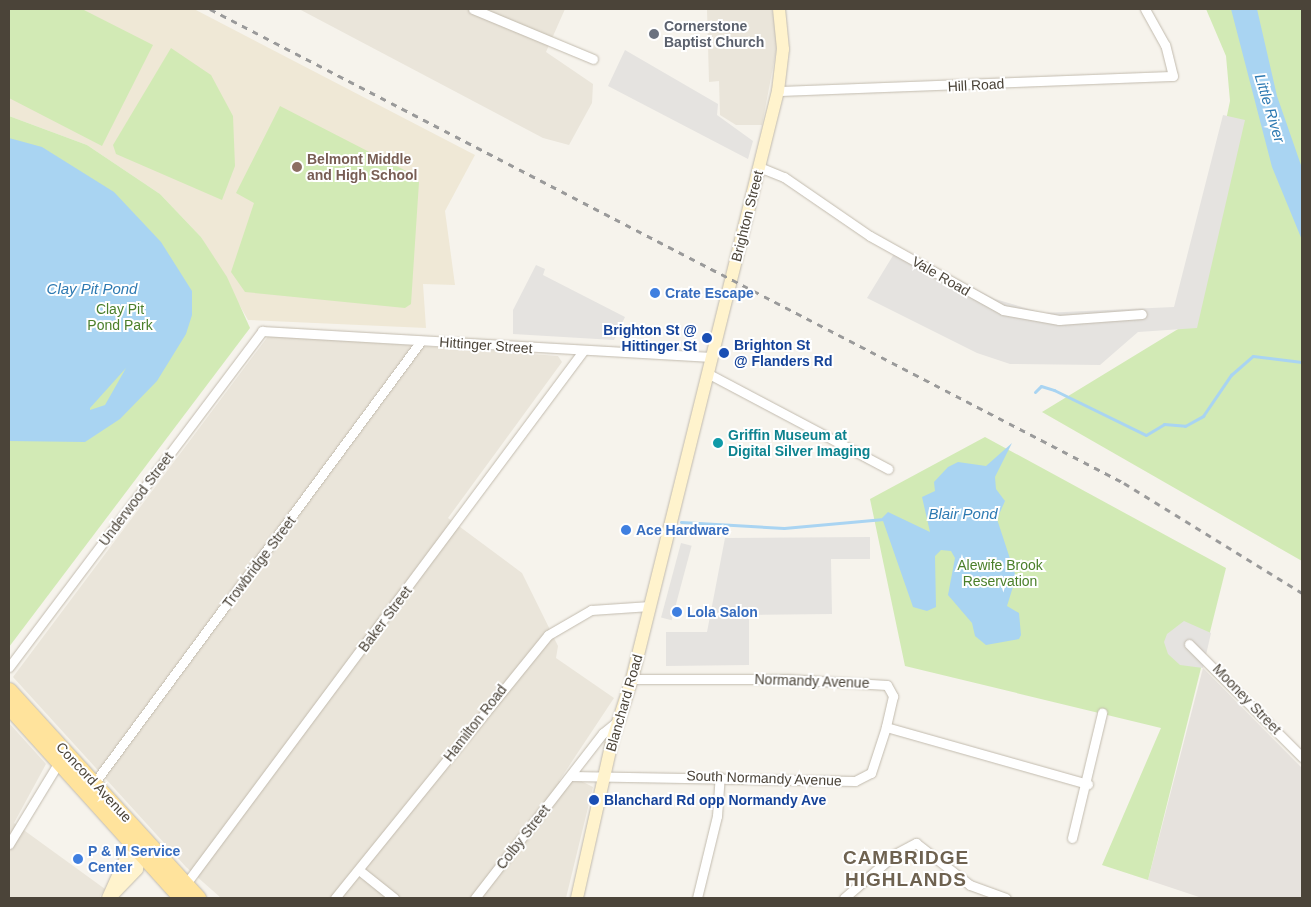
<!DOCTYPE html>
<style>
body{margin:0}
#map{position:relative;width:1311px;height:907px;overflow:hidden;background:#f6f3ec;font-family:Helvetica,sans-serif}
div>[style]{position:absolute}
.residential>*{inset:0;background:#eae5da}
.industrial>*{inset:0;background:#e6e2dd}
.education>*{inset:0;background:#efe8d6}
.green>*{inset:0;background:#d2eab5}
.parking>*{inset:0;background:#e5e3e0;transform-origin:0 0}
.water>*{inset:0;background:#a9d4f2}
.stream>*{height:3px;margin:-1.5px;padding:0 1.5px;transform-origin:1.5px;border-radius:1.5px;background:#a9d4f2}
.roads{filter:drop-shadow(0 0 1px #c2bbae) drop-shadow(0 0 1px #c2bbae)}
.street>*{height:9px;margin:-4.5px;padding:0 4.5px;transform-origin:4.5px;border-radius:4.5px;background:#fff}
.secondary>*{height:12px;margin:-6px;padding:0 6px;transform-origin:6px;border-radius:6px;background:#fff3cd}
.primary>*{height:15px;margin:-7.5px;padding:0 7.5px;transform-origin:7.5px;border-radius:7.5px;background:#ffe39c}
.rail>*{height:3px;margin-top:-1.5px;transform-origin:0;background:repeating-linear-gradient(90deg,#9a9a9a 0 6px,transparent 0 12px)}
.dots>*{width:14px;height:14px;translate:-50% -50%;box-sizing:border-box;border:2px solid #fff;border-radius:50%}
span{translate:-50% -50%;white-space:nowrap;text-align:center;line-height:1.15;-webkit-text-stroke:4px #fff;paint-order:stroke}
.worship-label{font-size:14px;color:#5b616d;font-weight:700}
.left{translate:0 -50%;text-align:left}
.street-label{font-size:14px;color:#4b4439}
.education-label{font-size:14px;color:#785e54;font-weight:700}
.shop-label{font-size:14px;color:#366cbe;font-weight:700}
.park-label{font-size:14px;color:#4a7f2a}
.transit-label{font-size:14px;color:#164399;font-weight:700}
.right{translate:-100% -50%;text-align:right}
.culture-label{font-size:14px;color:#0d838f;font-weight:700}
.water-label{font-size:15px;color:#2e7ab2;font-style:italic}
.district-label{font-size:19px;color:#6e6250;font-weight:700;letter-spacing:1px}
.frame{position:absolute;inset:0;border:10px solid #4b4439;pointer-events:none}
</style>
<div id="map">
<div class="residential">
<i style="clip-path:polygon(299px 9px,565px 9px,546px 52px,593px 84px,592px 103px,569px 145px,543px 138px)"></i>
<i style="clip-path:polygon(707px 9px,772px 9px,778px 41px,762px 125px,736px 125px,720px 115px,719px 81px,709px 82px)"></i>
<i style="clip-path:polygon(269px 335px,558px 356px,562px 362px,448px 518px,522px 573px,558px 646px,556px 658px,614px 698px,559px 781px,579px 780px,593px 787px,566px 898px,221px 898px,186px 867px,13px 677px)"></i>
<i style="clip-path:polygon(9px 723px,46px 764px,14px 823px,105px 889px,99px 898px,9px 898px)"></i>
</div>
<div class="industrial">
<i style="clip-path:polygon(1203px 668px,1302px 768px,1302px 898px,1202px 898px,1148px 880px)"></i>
</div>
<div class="education">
<i style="clip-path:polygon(9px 9px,194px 9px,475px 155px,445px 211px,455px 285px,423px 284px,426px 328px,248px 320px,201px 237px,160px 194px,87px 145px,9px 116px)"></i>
</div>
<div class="green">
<i style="clip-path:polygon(9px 9px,82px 9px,153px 45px,102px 146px,9px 98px)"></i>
<i style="clip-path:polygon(1206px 9px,1302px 9px,1302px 561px,1042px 412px,1183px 326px,1230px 101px,1226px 56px)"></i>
<i style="clip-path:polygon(171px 48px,211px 75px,233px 116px,235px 166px,222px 200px,116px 154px,113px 145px)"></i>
<i style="clip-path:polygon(280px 106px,416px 176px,419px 182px,411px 304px,405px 308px,245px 292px,231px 272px,254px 203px,236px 193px)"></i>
<i style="clip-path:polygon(9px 116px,87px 145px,160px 194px,201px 237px,227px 277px,250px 328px,9px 647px)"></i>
<i style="clip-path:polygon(985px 437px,1226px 568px,1148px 880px,1102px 865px,1161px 728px,905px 666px,870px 499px)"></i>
</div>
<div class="parking">
<i style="clip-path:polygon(625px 50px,718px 104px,717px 115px,753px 141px,748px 159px,608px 86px)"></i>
<i style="clip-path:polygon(1223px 115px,1245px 120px,1197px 328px,1138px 332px,1100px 365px,1010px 364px,977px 353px,867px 298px,897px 249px,995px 299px,1042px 313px,1174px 307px)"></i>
<i style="clip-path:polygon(536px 265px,545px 269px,543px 275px,625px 317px,614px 340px,513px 334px,513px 310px)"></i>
<i style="clip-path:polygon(870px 537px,870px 559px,831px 559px,832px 614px,749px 615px,749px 665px,666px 666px,666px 632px,707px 632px,725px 538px)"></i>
<i style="left:681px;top:543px;width:11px;height:77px;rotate:15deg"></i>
<i style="clip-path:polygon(1184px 621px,1211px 633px,1203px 668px,1180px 665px,1168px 654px,1164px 642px,1167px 634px)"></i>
</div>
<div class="water">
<i style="clip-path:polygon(1231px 9px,1257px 9px,1277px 96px,1302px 168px,1302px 240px,1272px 167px)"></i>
<i style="clip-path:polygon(evenodd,9px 138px,42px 147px,114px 192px,161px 242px,192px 291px,192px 315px,186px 334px,157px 381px,120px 419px,85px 442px,9px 441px,9px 138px,126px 368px,105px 405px,90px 410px,90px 408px,126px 368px)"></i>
<i style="clip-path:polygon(1012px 443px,995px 477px,996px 489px,1005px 501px,997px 519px,1016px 577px,1007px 606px,1019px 613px,1021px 635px,1019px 639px,986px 645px,975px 636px,972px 623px,948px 595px,955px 558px,951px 551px,941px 550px,935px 556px,936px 607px,927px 611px,913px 607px,882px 518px,888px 512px,930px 532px,922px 497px,935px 491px,934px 482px,948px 467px,958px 462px,986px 466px)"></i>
</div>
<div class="stream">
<i style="left:1035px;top:392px;width:8px;rotate:-45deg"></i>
<i style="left:1041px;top:386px;width:14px;rotate:17deg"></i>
<i style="left:1054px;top:390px;width:102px;rotate:26.1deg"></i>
<i style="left:1146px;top:435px;width:21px;rotate:-31deg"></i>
<i style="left:1164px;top:424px;width:21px;rotate:5deg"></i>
<i style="left:1185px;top:426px;width:21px;rotate:-29deg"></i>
<i style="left:1203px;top:416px;width:50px;rotate:-55.7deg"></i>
<i style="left:1231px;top:375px;width:29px;rotate:-41deg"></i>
<i style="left:1253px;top:356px;width:49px;rotate:7deg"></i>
<i style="left:681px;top:522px;width:103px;rotate:3.3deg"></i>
<i style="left:784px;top:528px;width:100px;rotate:-5.1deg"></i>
</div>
<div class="roads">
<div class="street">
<i style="left:473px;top:9px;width:130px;rotate:22.6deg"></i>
<i style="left:778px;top:91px;width:395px;rotate:-2.2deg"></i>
<i style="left:1173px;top:76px;width:32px;rotate:-104deg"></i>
<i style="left:1165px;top:45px;width:41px;rotate:-119.1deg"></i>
<i style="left:759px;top:167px;width:27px;rotate:22deg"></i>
<i style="left:784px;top:177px;width:104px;rotate:34.5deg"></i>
<i style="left:870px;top:236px;width:152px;rotate:29.1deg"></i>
<i style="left:1003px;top:310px;width:57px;rotate:10.1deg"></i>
<i style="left:1059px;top:320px;width:83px;rotate:-4.1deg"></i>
<i style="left:707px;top:373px;width:205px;rotate:27.9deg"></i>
<i style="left:1189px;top:644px;width:160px;rotate:45deg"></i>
<i style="left:9px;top:667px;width:421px;rotate:-53deg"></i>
<i style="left:262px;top:331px;width:450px;rotate:3.3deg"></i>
<i style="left:632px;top:679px;width:154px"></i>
<i style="left:786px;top:679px;width:101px;rotate:3.4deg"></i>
<i style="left:887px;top:685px;width:13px;rotate:61deg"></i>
<i style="left:893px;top:696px;width:32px;rotate:103deg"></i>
<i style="left:886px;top:727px;width:210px;rotate:15.8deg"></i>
<i style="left:571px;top:776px;width:284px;rotate:1deg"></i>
<i style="left:855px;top:781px;width:18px;rotate:-27deg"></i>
<i style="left:871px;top:773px;width:48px;rotate:-71.9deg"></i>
<i style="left:95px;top:782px;width:548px;rotate:-53.53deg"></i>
<i style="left:1072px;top:838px;width:129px;rotate:-76.5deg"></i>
<i style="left:9px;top:844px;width:96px;rotate:-58.6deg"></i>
<i style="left:359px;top:870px;width:45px;rotate:38.7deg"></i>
<i style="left:185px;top:885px;width:666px;rotate:-53.3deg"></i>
<i style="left:335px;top:898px;width:338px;rotate:-51deg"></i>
<i style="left:548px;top:635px;width:50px;rotate:-30.2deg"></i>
<i style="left:591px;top:610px;width:59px;rotate:-3.9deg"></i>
<i style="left:475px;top:898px;width:209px;rotate:-52.2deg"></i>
<i style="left:603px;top:733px;width:21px;rotate:-39deg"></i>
<i style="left:697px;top:898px;width:84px;rotate:-76.3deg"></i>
<i style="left:717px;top:816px;width:39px;rotate:-86deg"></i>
<i style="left:844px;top:898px;width:67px;rotate:-40.8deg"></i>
<i style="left:895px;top:854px;width:24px;rotate:-28deg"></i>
<i style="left:916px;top:843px;width:68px;rotate:37.9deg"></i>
<i style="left:970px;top:885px;width:38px;rotate:20deg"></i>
</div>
<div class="secondary">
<i style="left:114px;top:893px;width:33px;rotate:-46deg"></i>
<i style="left:137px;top:869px;width:17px;rotate:-80deg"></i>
<i style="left:108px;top:898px;width:44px;rotate:-65.8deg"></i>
<i style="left:126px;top:858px;width:15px;rotate:-23deg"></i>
<i style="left:577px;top:898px;width:161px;rotate:-77.4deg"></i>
<i style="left:612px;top:741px;width:65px;rotate:-72.1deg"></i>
<i style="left:632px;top:679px;width:606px;rotate:-76.06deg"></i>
<i style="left:778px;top:91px;width:42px;rotate:-83.2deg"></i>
<i style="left:783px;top:49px;width:40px;rotate:-95.7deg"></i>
</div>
<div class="primary">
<i style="left:9px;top:690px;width:281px;rotate:47.7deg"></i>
<i style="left:9px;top:707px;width:257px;rotate:48deg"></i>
</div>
</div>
<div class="rail">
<i style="left:210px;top:9px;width:1030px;rotate:27.41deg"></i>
<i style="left:1124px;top:483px;width:209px;rotate:31.7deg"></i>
</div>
<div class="dots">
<i style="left:654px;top:34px;background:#6b7280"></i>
<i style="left:297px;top:167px;background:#8d6e63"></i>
<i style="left:655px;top:293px;background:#3f7fe0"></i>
<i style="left:707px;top:338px;background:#1a4fb4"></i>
<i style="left:724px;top:353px;background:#1a4fb4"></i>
<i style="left:718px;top:443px;background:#0f9aa8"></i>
<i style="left:626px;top:530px;background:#3f7fe0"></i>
<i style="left:677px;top:612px;background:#3f7fe0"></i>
<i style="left:594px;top:800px;background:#1a4fb4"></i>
<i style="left:78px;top:859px;background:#3f7fe0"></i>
</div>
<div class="worship-label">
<span class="left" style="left:664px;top:34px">Cornerstone<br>Baptist Church</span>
</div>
<div class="street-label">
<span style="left:976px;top:85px;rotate:-3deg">Hill Road</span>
<span style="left:747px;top:216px;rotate:-76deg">Brighton Street</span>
<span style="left:941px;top:276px;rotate:30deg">Vale Road</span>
<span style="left:486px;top:345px;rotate:4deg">Hittinger Street</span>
<span style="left:136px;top:499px;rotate:-53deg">Underwood Street</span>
<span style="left:259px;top:562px;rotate:-53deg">Trowbridge Street</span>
<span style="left:385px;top:619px;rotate:-53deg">Baker Street</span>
<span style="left:812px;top:681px;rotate:2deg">Normandy Avenue</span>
<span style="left:1247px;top:699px;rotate:46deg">Mooney Street</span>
<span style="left:624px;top:703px;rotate:-74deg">Blanchard Road</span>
<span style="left:475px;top:723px;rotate:-52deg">Hamilton Road</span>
<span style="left:764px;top:778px;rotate:2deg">South Normandy Avenue</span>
<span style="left:94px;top:782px;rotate:47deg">Concord Avenue</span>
<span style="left:523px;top:837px;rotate:-52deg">Colby Street</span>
</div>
<div class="education-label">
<span class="left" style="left:307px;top:167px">Belmont Middle<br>and High School</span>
</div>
<div class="shop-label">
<span class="left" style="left:665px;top:293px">Crate Escape</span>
<span class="left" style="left:636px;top:530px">Ace Hardware</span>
<span class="left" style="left:687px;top:612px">Lola Salon</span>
<span class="left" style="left:88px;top:859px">P &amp; M Service<br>Center</span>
</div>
<div class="park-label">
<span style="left:120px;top:317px">Clay Pit<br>Pond Park</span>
<span style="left:1000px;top:573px">Alewife Brook<br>Reservation</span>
</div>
<div class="transit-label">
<span class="right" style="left:697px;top:338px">Brighton St @<br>Hittinger St</span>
<span class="left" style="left:734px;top:353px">Brighton St<br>@ Flanders Rd</span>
<span class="left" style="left:604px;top:800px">Blanchard Rd opp Normandy Ave</span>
</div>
<div class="culture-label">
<span class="left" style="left:728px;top:443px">Griffin Museum at<br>Digital Silver Imaging</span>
</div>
<div class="water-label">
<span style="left:1270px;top:108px;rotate:73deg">Little River</span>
<span style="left:92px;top:289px">Clay Pit Pond</span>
<span style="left:963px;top:514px">Blair Pond</span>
</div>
<div class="district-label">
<span style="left:906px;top:869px">CAMBRIDGE<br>HIGHLANDS</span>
</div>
<div class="frame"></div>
</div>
